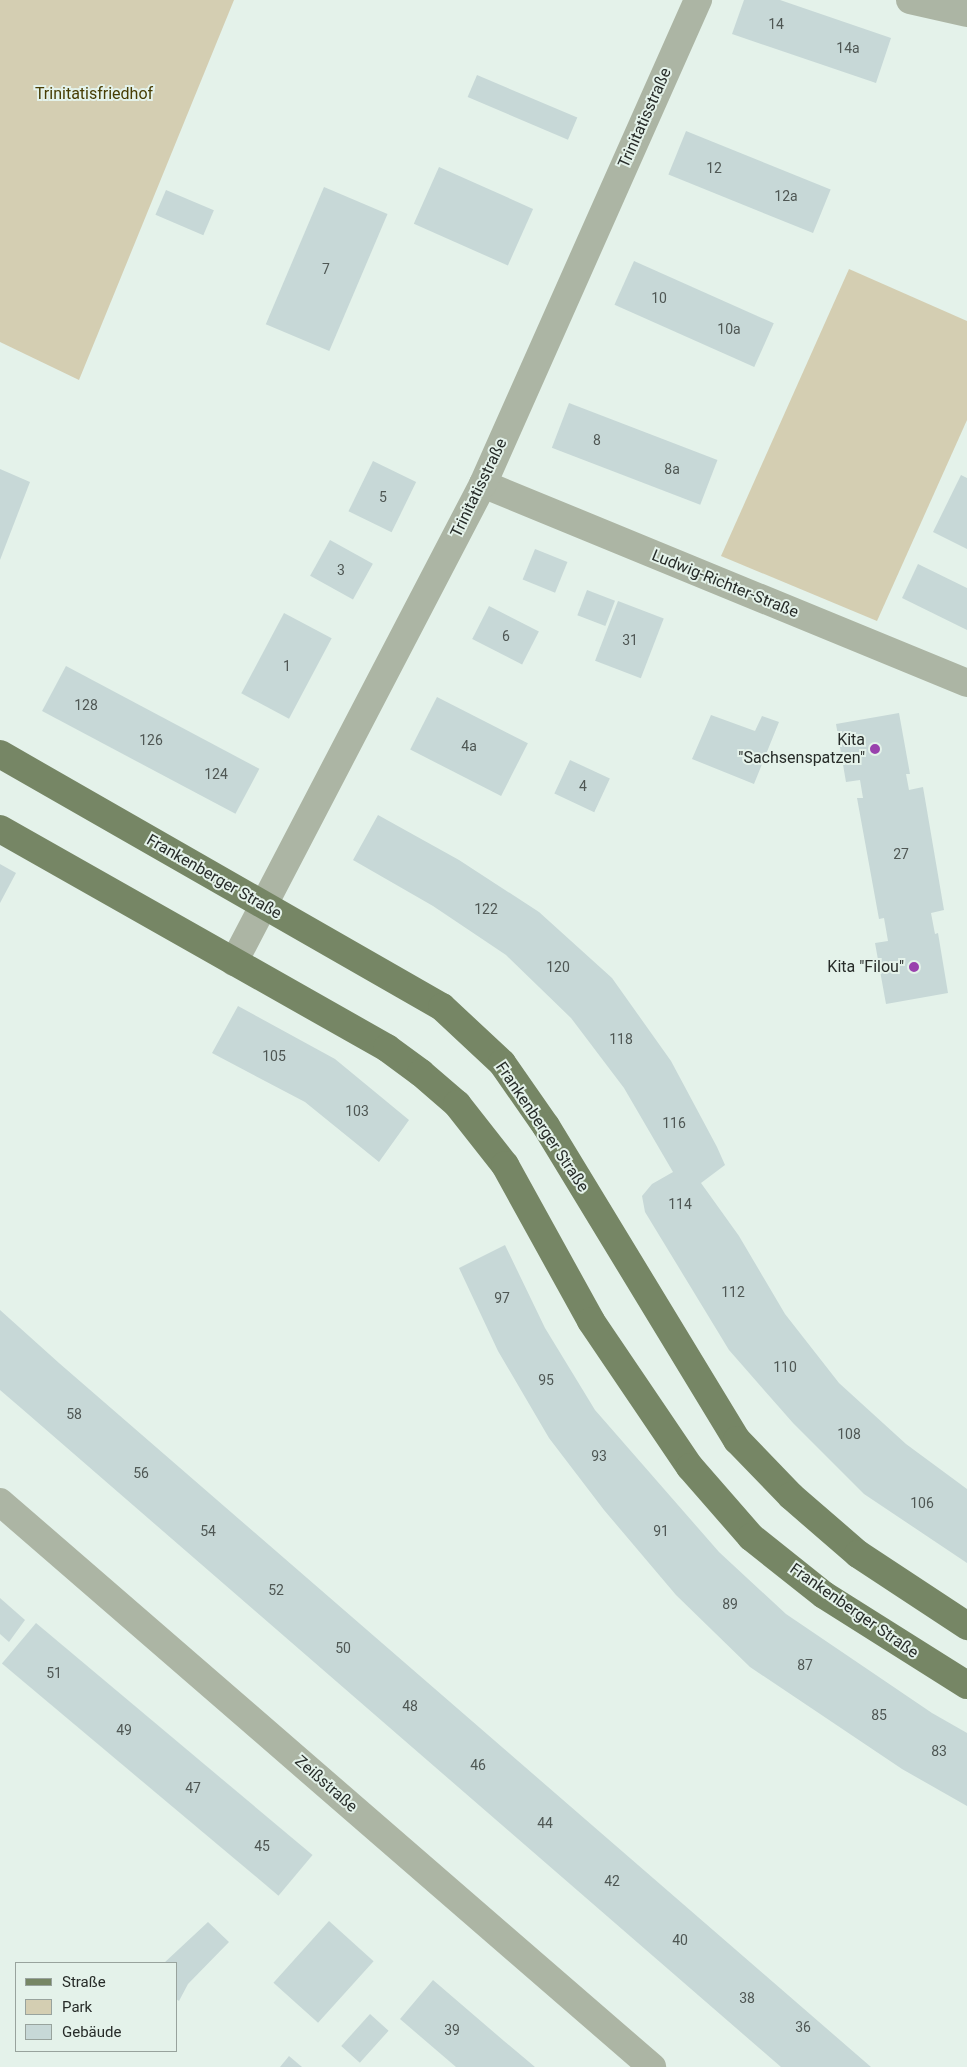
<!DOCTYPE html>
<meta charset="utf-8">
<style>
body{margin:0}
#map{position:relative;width:967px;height:2067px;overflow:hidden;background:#e4f2ea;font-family:Roboto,sans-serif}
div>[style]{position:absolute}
.green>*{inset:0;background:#d4ceb2}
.building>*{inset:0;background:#c7d8d7;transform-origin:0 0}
.minor>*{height:28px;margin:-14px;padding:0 14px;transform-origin:14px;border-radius:14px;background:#acb5a4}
.primary>*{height:28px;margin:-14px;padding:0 14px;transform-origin:14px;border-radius:14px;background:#768665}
.dots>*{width:14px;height:14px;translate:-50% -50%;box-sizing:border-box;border:2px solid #e4f2ea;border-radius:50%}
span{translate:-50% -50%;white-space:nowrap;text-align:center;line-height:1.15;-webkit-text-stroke:4px #e4f2ea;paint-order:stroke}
.number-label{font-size:14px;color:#4f5754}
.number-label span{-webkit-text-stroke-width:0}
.park-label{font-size:16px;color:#473d03}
.street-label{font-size:16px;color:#272c29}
.poi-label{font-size:16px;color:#272c29}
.right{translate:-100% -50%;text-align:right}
.legend{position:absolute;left:15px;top:1962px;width:162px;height:90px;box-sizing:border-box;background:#e4f2ea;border:1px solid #98a39d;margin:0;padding:6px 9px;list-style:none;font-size:15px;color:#272c29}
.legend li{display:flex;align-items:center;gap:10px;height:25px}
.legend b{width:25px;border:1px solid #98a39d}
</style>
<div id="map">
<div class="green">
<i style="clip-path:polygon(0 0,234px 0,79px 380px,0 342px)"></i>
<i style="clip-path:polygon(849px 269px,967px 321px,967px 420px,877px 621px,721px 556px)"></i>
</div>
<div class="building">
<i style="clip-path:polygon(744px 0,780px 0,891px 38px,876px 83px,732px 34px)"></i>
<i style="left:477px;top:75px;width:109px;height:24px;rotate:23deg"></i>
<i style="left:686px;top:131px;width:156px;height:47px;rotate:22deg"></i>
<i style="left:439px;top:167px;width:103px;height:62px;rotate:24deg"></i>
<i style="left:324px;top:187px;width:69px;height:149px;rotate:23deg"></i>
<i style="left:166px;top:190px;width:52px;height:27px;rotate:23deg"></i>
<i style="left:634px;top:261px;width:153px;height:48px;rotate:24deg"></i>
<i style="left:569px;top:403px;width:159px;height:48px;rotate:21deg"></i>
<i style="left:373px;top:461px;width:48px;height:56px;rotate:26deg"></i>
<i style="clip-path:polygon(0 469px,30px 482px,0 560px)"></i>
<i style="clip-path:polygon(961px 475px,967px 478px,967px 549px,933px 532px)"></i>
<i style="left:330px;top:540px;width:49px;height:41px;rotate:29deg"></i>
<i style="left:535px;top:549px;width:35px;height:33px;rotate:22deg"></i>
<i style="clip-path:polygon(918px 564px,967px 588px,967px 630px,902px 598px)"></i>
<i style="left:587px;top:590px;width:30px;height:27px;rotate:21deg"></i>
<i style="left:618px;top:601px;width:49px;height:64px;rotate:21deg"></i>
<i style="left:489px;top:606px;width:56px;height:37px;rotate:27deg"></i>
<i style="left:284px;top:613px;width:54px;height:91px;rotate:28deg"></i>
<i style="left:66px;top:666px;width:219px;height:51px;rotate:28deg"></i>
<i style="left:437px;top:697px;width:102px;height:59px;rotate:27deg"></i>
<i style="clip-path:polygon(899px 713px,910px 774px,906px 774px,909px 790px,923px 787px,944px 910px,931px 913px,935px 934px,938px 933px,948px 993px,886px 1004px,875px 943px,888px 941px,884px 918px,879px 919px,857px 798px,863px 798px,860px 780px,846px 782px,836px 724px)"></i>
<i style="clip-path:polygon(711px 715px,755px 731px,762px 716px,779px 722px,754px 784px,692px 759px)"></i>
<i style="left:570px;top:760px;width:44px;height:37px;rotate:25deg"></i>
<i style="clip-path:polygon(378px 815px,459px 860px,539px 912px,612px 978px,671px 1061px,717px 1147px,725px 1165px,701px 1183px,739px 1236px,785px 1314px,839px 1383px,906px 1444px,967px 1489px,967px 1563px,864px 1494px,793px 1423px,729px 1350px,645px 1212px,642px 1196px,652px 1184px,673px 1172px,624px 1088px,571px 1018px,506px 955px,433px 906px,353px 860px)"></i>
<i style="clip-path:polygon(0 864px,16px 873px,0 903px)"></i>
<i style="clip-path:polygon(238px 1006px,335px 1059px,409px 1120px,379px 1162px,305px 1102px,212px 1053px)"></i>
<i style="clip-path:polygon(505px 1245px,545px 1328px,595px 1410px,719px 1552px,786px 1614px,932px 1713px,967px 1733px,967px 1806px,902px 1769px,750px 1667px,676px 1595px,604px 1510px,549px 1438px,498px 1351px,459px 1268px)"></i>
<i style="clip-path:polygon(0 1310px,59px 1363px,871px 2067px,781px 2067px,21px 1408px,0 1390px)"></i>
<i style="clip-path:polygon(0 1598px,25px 1620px,9px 1642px,0 1634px)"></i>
<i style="left:36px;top:1623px;width:361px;height:53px;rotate:40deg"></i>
<i style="left:329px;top:1921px;width:60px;height:83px;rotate:42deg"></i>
<i style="clip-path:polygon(208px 1922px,229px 1942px,188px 1984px,179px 2001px,176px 1999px,176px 1963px,164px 1963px)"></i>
<i style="clip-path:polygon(433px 1980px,504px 2041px,535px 2067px,456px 2067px,400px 2019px)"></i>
<i style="left:370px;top:2014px;width:25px;height:43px;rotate:42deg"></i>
<i style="clip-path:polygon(289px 2056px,302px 2067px,280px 2067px)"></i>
</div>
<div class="minor">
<i style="left:910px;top:0;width:58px;rotate:12.8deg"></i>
<i style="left:483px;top:484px;width:523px;rotate:22.35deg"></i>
<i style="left:234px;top:962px;width:539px;rotate:-62.48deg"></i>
<i style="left:483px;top:484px;width:530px;rotate:-66.05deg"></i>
<i style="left:0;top:1502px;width:863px;rotate:40.91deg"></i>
</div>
<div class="primary">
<i style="left:0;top:754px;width:509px;rotate:29.79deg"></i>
<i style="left:442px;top:1007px;width:82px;rotate:43deg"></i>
<i style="left:502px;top:1063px;width:77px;rotate:55.1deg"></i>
<i style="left:546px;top:1126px;width:368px;rotate:58.7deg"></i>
<i style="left:737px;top:1440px;width:78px;rotate:46deg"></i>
<i style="left:791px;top:1496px;width:89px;rotate:40.9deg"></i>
<i style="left:858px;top:1554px;width:131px;rotate:33.4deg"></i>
<i style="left:0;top:829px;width:445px;rotate:29.5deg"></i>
<i style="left:387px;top:1048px;width:42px;rotate:36.3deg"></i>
<i style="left:421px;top:1073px;width:48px;rotate:40.7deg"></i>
<i style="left:457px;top:1104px;width:78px;rotate:51.8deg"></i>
<i style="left:505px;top:1165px;width:178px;rotate:61.1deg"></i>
<i style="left:591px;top:1321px;width:176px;rotate:55.9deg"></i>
<i style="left:690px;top:1467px;width:93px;rotate:48.9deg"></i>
<i style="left:751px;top:1537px;width:93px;rotate:38.5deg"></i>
<i style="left:824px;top:1595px;width:169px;rotate:32.2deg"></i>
</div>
<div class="dots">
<i style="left:875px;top:749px;background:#9941ad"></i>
<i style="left:914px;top:967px;background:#9941ad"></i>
</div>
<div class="number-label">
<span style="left:776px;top:24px">14</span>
<span style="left:848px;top:48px">14a</span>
<span style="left:714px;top:168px">12</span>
<span style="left:786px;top:196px">12a</span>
<span style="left:326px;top:269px">7</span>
<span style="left:659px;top:298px">10</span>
<span style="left:729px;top:329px">10a</span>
<span style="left:597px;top:440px">8</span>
<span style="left:672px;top:469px">8a</span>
<span style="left:383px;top:497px">5</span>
<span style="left:341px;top:570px">3</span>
<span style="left:506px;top:636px">6</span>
<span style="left:630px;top:640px">31</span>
<span style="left:287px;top:666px">1</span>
<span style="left:86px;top:705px">128</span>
<span style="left:151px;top:740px">126</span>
<span style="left:469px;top:746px">4a</span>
<span style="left:216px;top:774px">124</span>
<span style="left:583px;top:786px">4</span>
<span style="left:901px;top:854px">27</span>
<span style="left:486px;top:909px">122</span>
<span style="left:558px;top:967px">120</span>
<span style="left:621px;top:1039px">118</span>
<span style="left:274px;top:1056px">105</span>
<span style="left:357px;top:1111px">103</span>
<span style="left:674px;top:1123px">116</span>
<span style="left:680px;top:1204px">114</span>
<span style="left:733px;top:1292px">112</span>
<span style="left:502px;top:1298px">97</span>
<span style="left:785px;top:1367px">110</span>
<span style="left:546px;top:1380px">95</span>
<span style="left:74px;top:1414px">58</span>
<span style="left:849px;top:1434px">108</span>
<span style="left:599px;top:1456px">93</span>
<span style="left:141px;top:1473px">56</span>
<span style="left:922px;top:1503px">106</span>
<span style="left:208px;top:1531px">54</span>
<span style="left:661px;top:1531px">91</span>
<span style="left:276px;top:1590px">52</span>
<span style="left:730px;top:1604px">89</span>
<span style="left:343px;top:1648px">50</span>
<span style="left:805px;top:1665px">87</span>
<span style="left:54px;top:1673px">51</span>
<span style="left:410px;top:1706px">48</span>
<span style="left:879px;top:1715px">85</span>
<span style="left:124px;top:1730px">49</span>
<span style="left:939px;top:1751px">83</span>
<span style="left:478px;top:1765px">46</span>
<span style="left:193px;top:1788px">47</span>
<span style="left:545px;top:1823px">44</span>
<span style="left:262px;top:1846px">45</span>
<span style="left:612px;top:1881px">42</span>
<span style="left:680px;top:1940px">40</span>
<span style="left:747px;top:1998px">38</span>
<span style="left:803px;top:2027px">36</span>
<span style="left:452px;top:2030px">39</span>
</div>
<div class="park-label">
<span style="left:94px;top:94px">Trinitatisfriedhof</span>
</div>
<div class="street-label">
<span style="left:645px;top:118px;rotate:-66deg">Trinitatisstraße</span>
<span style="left:479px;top:488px;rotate:-64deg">Trinitatisstraße</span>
<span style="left:725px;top:584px;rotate:22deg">Ludwig-Richter-Straße</span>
<span style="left:214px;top:877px;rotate:30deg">Frankenberger Straße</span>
<span style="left:542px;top:1127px;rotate:56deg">Frankenberger Straße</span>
<span style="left:854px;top:1611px;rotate:35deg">Frankenberger Straße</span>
<span style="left:326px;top:1784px;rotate:41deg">Zeißstraße</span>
</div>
<div class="poi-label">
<span class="right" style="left:865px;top:749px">Kita<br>"Sachsenspatzen"</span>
<span class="right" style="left:904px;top:967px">Kita "Filou"</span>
</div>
<ul class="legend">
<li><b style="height:6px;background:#768665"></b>Straße</li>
<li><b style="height:14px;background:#d4ceb2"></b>Park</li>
<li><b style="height:14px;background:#c7d8d7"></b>Gebäude</li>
</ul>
</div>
